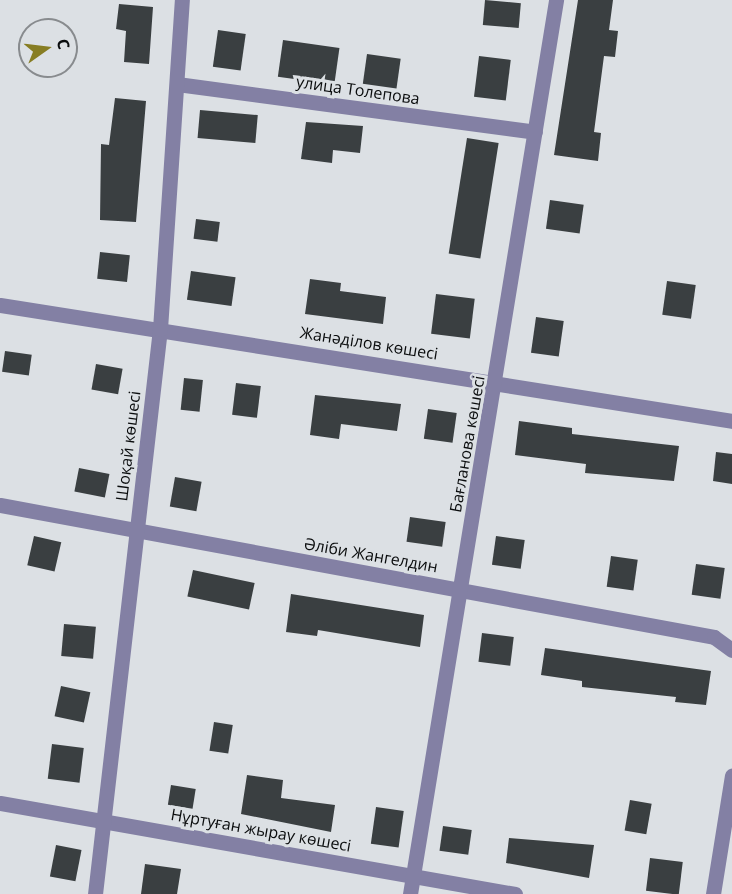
<!DOCTYPE html>
<meta charset="utf-8">
<style>
body{margin:0}
#map{position:relative;width:732px;height:894px;overflow:hidden;background:#dce0e4;font-family:"Open Sans",sans-serif}
div>[style]{position:absolute}
.building>*{inset:0;background:#3a3f41;transform-origin:0 0}
.street>*{height:15px;margin:-7.5px;padding:0 7.5px;transform-origin:7.5px;border-radius:7.5px;background:#8380a4}
span{translate:-50% -50%;white-space:nowrap;text-align:center;line-height:1.15;-webkit-text-stroke:6px #dce0e4;paint-order:stroke}
.street-label{font-size:16px;color:#0a0c0d}
.north{position:absolute;left:18px;top:18px;width:60px;height:60px;box-sizing:border-box;background:#dce0e4;border:2px solid #888b8e;border-radius:50%;rotate:76deg;font-size:16px;font-weight:700;line-height:24px;text-align:center;color:#0a0c0d}
.north::after{content:'';display:block;margin:auto;width:21px;height:27px;background:#877d23;clip-path:polygon(50% 0,100% 100%,50% 72%,0 100%)}
</style>
<div id="map">
<div class="building">
<i style="left:485px;top:0;width:36px;height:25px;rotate:5deg"></i>
<i style="clip-path:polygon(578px 0,613px 0,609px 30px,618px 31px,615px 57px,604px 56px,594px 132px,601px 133px,598px 161px,554px 155px)"></i>
<i style="clip-path:polygon(119px 4px,153px 7px,149px 64px,124px 62px,126px 31px,116px 29px)"></i>
<i style="left:218px;top:30px;width:28px;height:37px;rotate:8deg"></i>
<i style="left:283px;top:40px;width:57px;height:37px;rotate:8deg"></i>
<i style="left:367px;top:54px;width:34px;height:30px;rotate:8deg"></i>
<i style="left:479px;top:56px;width:32px;height:41px;rotate:7deg"></i>
<i style="clip-path:polygon(115px 98px,146px 101px,136px 222px,100px 220px,101px 144px,109px 145px)"></i>
<i style="left:200px;top:110px;width:58px;height:28px;rotate:5deg"></i>
<i style="clip-path:polygon(306px 122px,363px 126px,360px 153px,333px 150px,332px 163px,301px 159px)"></i>
<i style="left:467px;top:138px;width:32px;height:117px;rotate:9deg"></i>
<i style="left:550px;top:200px;width:34px;height:29px;rotate:8deg"></i>
<i style="left:196px;top:219px;width:24px;height:20px;rotate:7deg"></i>
<i style="left:100px;top:252px;width:30px;height:27px;rotate:6deg"></i>
<i style="left:191px;top:271px;width:45px;height:29px;rotate:8deg"></i>
<i style="clip-path:polygon(310px 279px,341px 283px,340px 291px,386px 297px,383px 324px,305px 314px)"></i>
<i style="left:667px;top:281px;width:29px;height:34px;rotate:8deg"></i>
<i style="left:436px;top:294px;width:39px;height:40px;rotate:7deg"></i>
<i style="left:536px;top:317px;width:28px;height:36px;rotate:8deg"></i>
<i style="left:5px;top:351px;width:27px;height:21px;rotate:8deg"></i>
<i style="left:96px;top:364px;width:27px;height:26px;rotate:10deg"></i>
<i style="left:184px;top:378px;width:19px;height:32px;rotate:6deg"></i>
<i style="left:236px;top:383px;width:25px;height:32px;rotate:7deg"></i>
<i style="clip-path:polygon(315px 395px,401px 404px,397px 431px,341px 424px,339px 439px,310px 435px)"></i>
<i style="left:428px;top:409px;width:29px;height:30px;rotate:8deg"></i>
<i style="clip-path:polygon(519px 421px,572px 428px,572px 434px,679px 446px,674px 481px,585px 473px,586px 464px,515px 455px)"></i>
<i style="clip-path:polygon(716px 452px,732px 454px,732px 484px,713px 481px)"></i>
<i style="left:79px;top:468px;width:31px;height:24px;rotate:11deg"></i>
<i style="left:175px;top:477px;width:27px;height:30px;rotate:10deg"></i>
<i style="left:410px;top:517px;width:36px;height:25px;rotate:8deg"></i>
<i style="left:34px;top:536px;width:28px;height:30px;rotate:13deg"></i>
<i style="left:496px;top:536px;width:29px;height:29px;rotate:8deg"></i>
<i style="left:611px;top:556px;width:27px;height:31px;rotate:8deg"></i>
<i style="left:696px;top:564px;width:29px;height:31px;rotate:8deg"></i>
<i style="left:193px;top:570px;width:63px;height:27px;rotate:12deg"></i>
<i style="clip-path:polygon(291px 594px,424px 615px,420px 647px,318px 630px,317px 636px,286px 632px)"></i>
<i style="left:64px;top:624px;width:32px;height:32px;rotate:5deg"></i>
<i style="left:482px;top:633px;width:32px;height:29px;rotate:7deg"></i>
<i style="clip-path:polygon(545px 648px,711px 671px,706px 705px,675px 702px,676px 697px,582px 687px,582px 681px,541px 675px)"></i>
<i style="left:61px;top:686px;width:30px;height:31px;rotate:12deg"></i>
<i style="left:214px;top:722px;width:19px;height:29px;rotate:9deg"></i>
<i style="left:52px;top:744px;width:32px;height:35px;rotate:7deg"></i>
<i style="clip-path:polygon(247px 775px,283px 780px,281px 798px,335px 805px,331px 832px,241px 814px)"></i>
<i style="left:171px;top:785px;width:25px;height:20px;rotate:9deg"></i>
<i style="left:630px;top:800px;width:22px;height:31px;rotate:10deg"></i>
<i style="left:376px;top:807px;width:28px;height:37px;rotate:8deg"></i>
<i style="left:443px;top:826px;width:29px;height:25px;rotate:8deg"></i>
<i style="clip-path:polygon(509px 838px,594px 845px,589px 878px,506px 863px)"></i>
<i style="left:56px;top:845px;width:26px;height:32px;rotate:11deg"></i>
<i style="left:650px;top:858px;width:33px;height:33px;rotate:7deg"></i>
<i style="clip-path:polygon(145px 864px,181px 869px,177px 894px,141px 894px)"></i>
</div>
<div class="street">
<i style="left:177px;top:84px;width:361px;rotate:7.6deg"></i>
<i style="left:0;top:305px;width:741px;rotate:9deg"></i>
<i style="left:0;top:505px;width:726px;rotate:10.47deg"></i>
<i style="left:714px;top:637px;width:22px;rotate:36deg"></i>
<i style="left:0;top:803px;width:523px;rotate:10.02deg"></i>
<i style="left:95px;top:894px;width:569px;rotate:-83.44deg"></i>
<i style="left:160px;top:329px;width:330px;rotate:-86.2deg"></i>
<i style="left:410px;top:894px;width:906px;rotate:-80.72deg"></i>
<i style="left:713px;top:894px;width:120px;rotate:-80.9deg"></i>
</div>
<div class="street-label">
<span style="left:358px;top:90px;rotate:8deg">улица Толепова</span>
<span style="left:369px;top:343px;rotate:9deg">Жанәділов көшесі</span>
<span style="left:467px;top:444px;rotate:-80deg">Бағланова көшесі</span>
<span style="left:128px;top:446px;rotate:-83deg">Шоқай көшесі</span>
<span style="left:371px;top:555px;rotate:10deg">Әліби Жангелдин</span>
<span style="left:261px;top:830px;rotate:10deg">Нұртуған жырау көшесі</span>
</div>
<div class="north">С</div>
</div>
